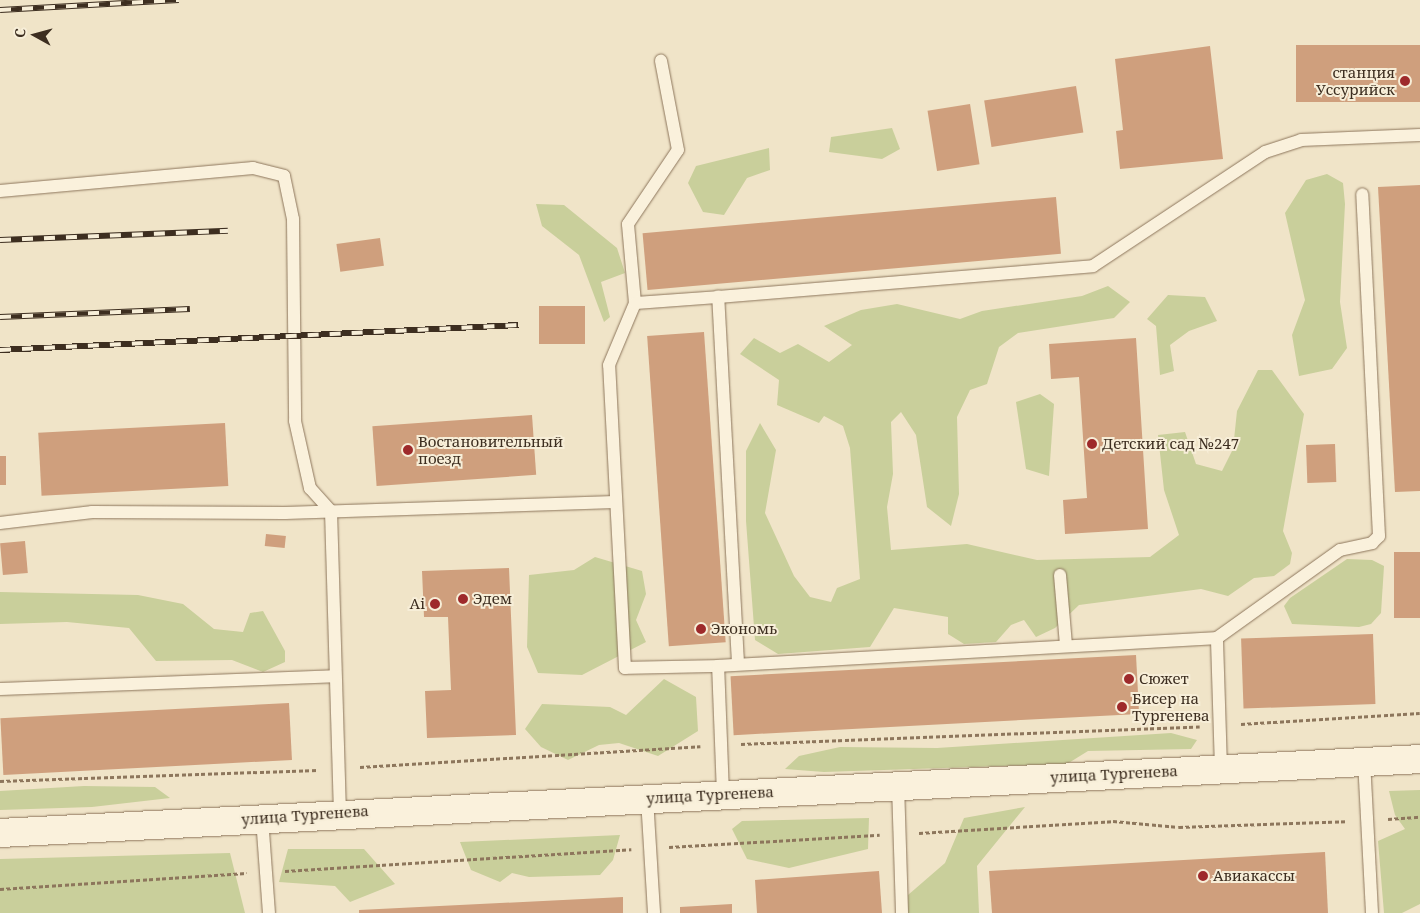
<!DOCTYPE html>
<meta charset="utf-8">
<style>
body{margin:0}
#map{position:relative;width:1420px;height:913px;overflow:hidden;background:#f0e4c8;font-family:"Noto Serif",serif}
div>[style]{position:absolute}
.green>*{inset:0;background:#c9cf9b}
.building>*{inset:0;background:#cf9f7d;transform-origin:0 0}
.path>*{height:3px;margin-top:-1.5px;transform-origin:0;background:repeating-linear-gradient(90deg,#8d765c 0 4px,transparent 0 6.5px)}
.roads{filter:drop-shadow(0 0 1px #8d765c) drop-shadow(0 0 1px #8d765c)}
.lane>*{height:12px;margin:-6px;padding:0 6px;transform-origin:6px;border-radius:6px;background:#faf1dc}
.secondary>*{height:28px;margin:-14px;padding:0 14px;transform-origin:14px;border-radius:14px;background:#faf1dc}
.rail>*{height:5.5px;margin-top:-2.75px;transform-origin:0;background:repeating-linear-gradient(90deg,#f7eed8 0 11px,#3d2e20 0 22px);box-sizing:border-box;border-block:1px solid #3d2e20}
.dots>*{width:14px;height:14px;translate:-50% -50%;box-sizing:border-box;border:2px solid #f7eed8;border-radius:50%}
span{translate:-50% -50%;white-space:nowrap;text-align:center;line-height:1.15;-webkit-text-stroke:4px #f7eed8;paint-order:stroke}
.poi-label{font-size:15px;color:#3d2e20}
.right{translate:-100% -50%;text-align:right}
.left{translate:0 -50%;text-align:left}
.street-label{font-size:15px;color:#3d2e20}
.north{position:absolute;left:10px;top:10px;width:50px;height:50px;-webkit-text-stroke:4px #f7eed8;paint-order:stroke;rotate:277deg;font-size:14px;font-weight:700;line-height:20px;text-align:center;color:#3d2e20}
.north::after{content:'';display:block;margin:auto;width:18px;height:22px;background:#3d2e20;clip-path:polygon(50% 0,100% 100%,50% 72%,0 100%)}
</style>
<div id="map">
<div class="green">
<i style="clip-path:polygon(892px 128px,900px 149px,882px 159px,829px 152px,831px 137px)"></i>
<i style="clip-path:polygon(769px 148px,770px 170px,747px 178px,724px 215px,703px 212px,688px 183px,696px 166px)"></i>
<i style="clip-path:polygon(1327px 174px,1343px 183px,1345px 204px,1340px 302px,1347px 348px,1332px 369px,1299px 376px,1292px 335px,1305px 300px,1285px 213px,1306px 180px)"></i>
<i style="clip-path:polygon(536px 204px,564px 205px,617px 248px,625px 273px,601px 282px,610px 317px,604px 322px,579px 255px,542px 226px)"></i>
<i style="clip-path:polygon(1108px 286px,1130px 302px,1114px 318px,1018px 333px,999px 347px,987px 384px,970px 390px,957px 417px,959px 494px,951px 526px,927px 507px,916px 435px,901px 412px,891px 422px,893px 474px,887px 507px,891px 550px,967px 544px,1037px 560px,1150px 557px,1179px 535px,1164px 490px,1158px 435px,1185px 432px,1196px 464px,1222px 471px,1233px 449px,1237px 411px,1258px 370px,1272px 370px,1304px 414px,1283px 531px,1292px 553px,1290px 564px,1274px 576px,1254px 578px,1228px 596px,1201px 589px,1079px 605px,1055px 628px,1036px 637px,1024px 620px,1011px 625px,996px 642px,964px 644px,948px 634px,948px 617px,894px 608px,870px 647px,778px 654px,755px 640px,746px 521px,746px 451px,760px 423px,776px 450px,765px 513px,794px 576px,810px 597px,831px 602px,837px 588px,860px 579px,850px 448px,843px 426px,824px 416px,819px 423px,777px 405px,779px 380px,740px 354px,754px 338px,780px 353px,798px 344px,829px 362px,852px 345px,824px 326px,861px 310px,897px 304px,960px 319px,982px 311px,1082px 296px)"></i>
<i style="clip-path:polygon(1168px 295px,1205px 297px,1217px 321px,1189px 331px,1170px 345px,1174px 371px,1160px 375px,1156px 326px,1147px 319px)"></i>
<i style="clip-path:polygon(1040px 394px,1054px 404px,1049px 476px,1026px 469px,1016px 402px)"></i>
<i style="clip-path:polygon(595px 557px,642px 571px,646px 594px,636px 620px,646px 642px,582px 675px,538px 673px,527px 647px,529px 575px,574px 570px)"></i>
<i style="clip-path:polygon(1347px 559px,1372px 560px,1384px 566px,1381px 613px,1371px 624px,1359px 627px,1292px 624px,1284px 606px,1290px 598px)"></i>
<i style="clip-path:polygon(0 592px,138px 595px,183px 604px,214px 629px,243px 632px,250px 613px,263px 611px,285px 651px,285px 662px,263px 672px,232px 660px,156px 661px,129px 628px,67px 622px,0 624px)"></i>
<i style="clip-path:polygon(664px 679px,696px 697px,698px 731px,658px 756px,619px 743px,599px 745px,568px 760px,541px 747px,525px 729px,542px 704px,610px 707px,626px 715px)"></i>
<i style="clip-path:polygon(1171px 733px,1197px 740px,1191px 749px,1088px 751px,1067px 764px,824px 772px,785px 769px,799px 756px,840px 747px,937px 748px)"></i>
<i style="clip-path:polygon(84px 786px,155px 787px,170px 798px,92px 807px,0 810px,0 791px)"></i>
<i style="clip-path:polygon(1420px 790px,1420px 904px,1402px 913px,1384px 913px,1378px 841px,1405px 829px,1395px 815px,1389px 791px)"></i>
<i style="clip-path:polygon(1025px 807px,977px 866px,979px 913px,908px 913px,908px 895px,945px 863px,964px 818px)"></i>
<i style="clip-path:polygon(869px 818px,868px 849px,789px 868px,747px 859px,732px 829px,742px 821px)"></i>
<i style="clip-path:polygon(620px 835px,613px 860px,600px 875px,529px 877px,512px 873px,500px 882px,471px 870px,460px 842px)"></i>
<i style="clip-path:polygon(288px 849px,364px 849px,395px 884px,350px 902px,335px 886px,279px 882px)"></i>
<i style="clip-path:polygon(230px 853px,245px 913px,0 913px,0 859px)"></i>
</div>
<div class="building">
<i style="left:1420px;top:45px;width:57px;height:124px;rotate:90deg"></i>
<i style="clip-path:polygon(1210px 46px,1223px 159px,1120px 169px,1116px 131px,1123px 130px,1115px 59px)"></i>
<i style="left:1076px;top:86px;width:47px;height:93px;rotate:81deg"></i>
<i style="left:970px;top:104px;width:61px;height:43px;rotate:81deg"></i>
<i style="clip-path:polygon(1420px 185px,1420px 491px,1395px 492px,1378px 187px)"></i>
<i style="left:1056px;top:197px;width:57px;height:415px;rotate:85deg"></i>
<i style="left:380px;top:238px;width:28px;height:44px;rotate:82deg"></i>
<i style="left:539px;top:306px;width:46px;height:38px"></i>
<i style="left:704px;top:332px;width:311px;height:57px;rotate:86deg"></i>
<i style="clip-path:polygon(1136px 338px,1148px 529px,1065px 534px,1063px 500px,1087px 498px,1079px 377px,1051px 379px,1049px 344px)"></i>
<i style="left:532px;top:415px;width:60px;height:160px;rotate:86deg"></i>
<i style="left:225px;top:423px;width:63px;height:187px;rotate:87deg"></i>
<i style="left:1335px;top:444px;width:38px;height:29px;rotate:88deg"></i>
<i style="left:0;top:456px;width:6px;height:29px"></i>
<i style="left:266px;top:534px;width:20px;height:12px;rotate:6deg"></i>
<i style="left:25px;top:541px;width:32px;height:25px;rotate:85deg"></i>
<i style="left:1394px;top:552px;width:26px;height:66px"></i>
<i style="clip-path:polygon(509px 568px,516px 735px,427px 738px,425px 691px,451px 690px,448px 617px,424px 617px,422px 571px)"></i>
<i style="left:1373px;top:634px;width:70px;height:132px;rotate:88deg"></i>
<i style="left:1136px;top:655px;width:59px;height:406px;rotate:87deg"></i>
<i style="left:289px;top:703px;width:57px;height:289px;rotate:87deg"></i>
<i style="clip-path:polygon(1325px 852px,1328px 913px,992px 913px,989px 871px)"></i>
<i style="clip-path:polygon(879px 871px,882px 913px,757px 913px,755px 880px)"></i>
<i style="clip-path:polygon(623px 897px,623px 913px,359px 913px,359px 910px)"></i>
<i style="clip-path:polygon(732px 904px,732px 913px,680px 913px,680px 907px)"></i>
</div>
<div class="path">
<i style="left:1241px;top:724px;width:179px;rotate:-3.5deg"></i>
<i style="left:741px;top:744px;width:459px;rotate:-2.2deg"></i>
<i style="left:360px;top:767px;width:341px;rotate:-3.5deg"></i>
<i style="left:0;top:781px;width:318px;rotate:-2deg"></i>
<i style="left:1388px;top:819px;width:32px;rotate:-4deg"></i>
<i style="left:919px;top:833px;width:194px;rotate:-3.5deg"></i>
<i style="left:1113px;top:821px;width:66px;rotate:5.2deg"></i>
<i style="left:1179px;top:827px;width:168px;rotate:-2deg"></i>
<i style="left:669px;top:847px;width:211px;rotate:-3.3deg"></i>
<i style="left:285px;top:871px;width:347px;rotate:-3.6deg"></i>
<i style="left:0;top:889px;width:247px;rotate:-3.7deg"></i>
</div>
<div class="roads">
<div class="lane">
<i style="left:0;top:191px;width:254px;rotate:-5.2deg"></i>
<i style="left:253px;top:168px;width:32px;rotate:14deg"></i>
<i style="left:284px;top:176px;width:44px;rotate:78.2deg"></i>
<i style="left:293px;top:219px;width:202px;rotate:89.4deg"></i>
<i style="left:295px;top:421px;width:69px;rotate:77.4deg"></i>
<i style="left:310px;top:488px;width:31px;rotate:48deg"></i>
<i style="left:331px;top:511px;width:302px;rotate:88.3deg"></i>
<i style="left:635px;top:303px;width:79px;rotate:-95.1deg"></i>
<i style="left:628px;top:224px;width:89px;rotate:-56deg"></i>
<i style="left:678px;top:150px;width:91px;rotate:-100.8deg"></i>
<i style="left:0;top:523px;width:93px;rotate:-6.8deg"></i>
<i style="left:92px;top:512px;width:193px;rotate:0.3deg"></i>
<i style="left:285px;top:513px;width:330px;rotate:-1.9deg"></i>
<i style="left:1060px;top:575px;width:70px;rotate:85.1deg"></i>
<i style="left:738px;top:663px;width:367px;rotate:-93.1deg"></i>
<i style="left:718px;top:297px;width:376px;rotate:-4.7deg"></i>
<i style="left:1093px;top:266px;width:206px;rotate:-33.5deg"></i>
<i style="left:1265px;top:152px;width:38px;rotate:-18deg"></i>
<i style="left:1301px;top:140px;width:119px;rotate:-2.4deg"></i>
<i style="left:718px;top:666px;width:93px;rotate:178.8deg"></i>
<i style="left:625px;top:668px;width:303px;rotate:-93deg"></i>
<i style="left:609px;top:365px;width:67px;rotate:-67.2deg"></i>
<i style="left:635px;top:303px;width:83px;rotate:-4.1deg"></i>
<i style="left:0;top:689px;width:335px;rotate:-2.2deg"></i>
<i style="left:1364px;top:760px;width:153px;rotate:87deg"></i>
<i style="left:1221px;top:768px;width:130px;rotate:-91.8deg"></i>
<i style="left:1217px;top:638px;width:151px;rotate:-35.6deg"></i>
<i style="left:1340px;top:550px;width:33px;rotate:-12deg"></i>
<i style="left:1372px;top:543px;width:10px;rotate:-45deg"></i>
<i style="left:1379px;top:536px;width:342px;rotate:-92.8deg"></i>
<i style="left:898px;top:785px;width:128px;rotate:88.2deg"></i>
<i style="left:723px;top:794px;width:128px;rotate:-92.2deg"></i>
<i style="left:718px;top:666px;width:500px;rotate:-3.2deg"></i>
<i style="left:647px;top:798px;width:115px;rotate:86.5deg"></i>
<i style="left:262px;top:818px;width:95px;rotate:85.8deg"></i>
</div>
<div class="secondary">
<i style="left:0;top:833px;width:1422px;rotate:-2.98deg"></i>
</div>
</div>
<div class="rail">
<i style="left:0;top:10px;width:179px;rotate:-3.2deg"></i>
<i style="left:0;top:240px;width:228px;rotate:-2.3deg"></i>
<i style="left:0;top:317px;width:190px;rotate:-2.4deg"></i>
<i style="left:0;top:350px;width:519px;rotate:-2.76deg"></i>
</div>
<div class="dots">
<i style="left:1405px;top:81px;background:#9e2a2b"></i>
<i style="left:1092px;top:444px;background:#9e2a2b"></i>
<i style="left:408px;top:450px;background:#9e2a2b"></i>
<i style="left:463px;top:599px;background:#9e2a2b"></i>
<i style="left:435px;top:604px;background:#9e2a2b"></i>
<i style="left:701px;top:629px;background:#9e2a2b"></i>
<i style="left:1129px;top:679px;background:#9e2a2b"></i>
<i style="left:1122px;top:707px;background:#9e2a2b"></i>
<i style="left:1203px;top:876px;background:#9e2a2b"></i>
</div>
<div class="poi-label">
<span class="right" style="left:1395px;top:81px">станция<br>Уссурийск</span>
<span class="left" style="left:418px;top:450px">Востановительный<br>поезд</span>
<span class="left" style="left:1102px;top:444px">Детский сад №247</span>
<span class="left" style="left:473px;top:599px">Эдем</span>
<span class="right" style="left:425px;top:604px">Ai</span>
<span class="left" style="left:711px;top:629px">Экономь</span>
<span class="left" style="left:1139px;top:679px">Сюжет</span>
<span class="left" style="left:1132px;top:707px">Бисер на<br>Тургенева</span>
<span class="left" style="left:1213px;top:876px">Авиакассы</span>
</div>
<div class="street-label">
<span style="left:1114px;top:774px;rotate:-3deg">улица Тургенева</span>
<span style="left:710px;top:795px;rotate:-3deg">улица Тургенева</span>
<span style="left:305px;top:815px;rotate:-4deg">улица Тургенева</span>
</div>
<div class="north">С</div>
</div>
